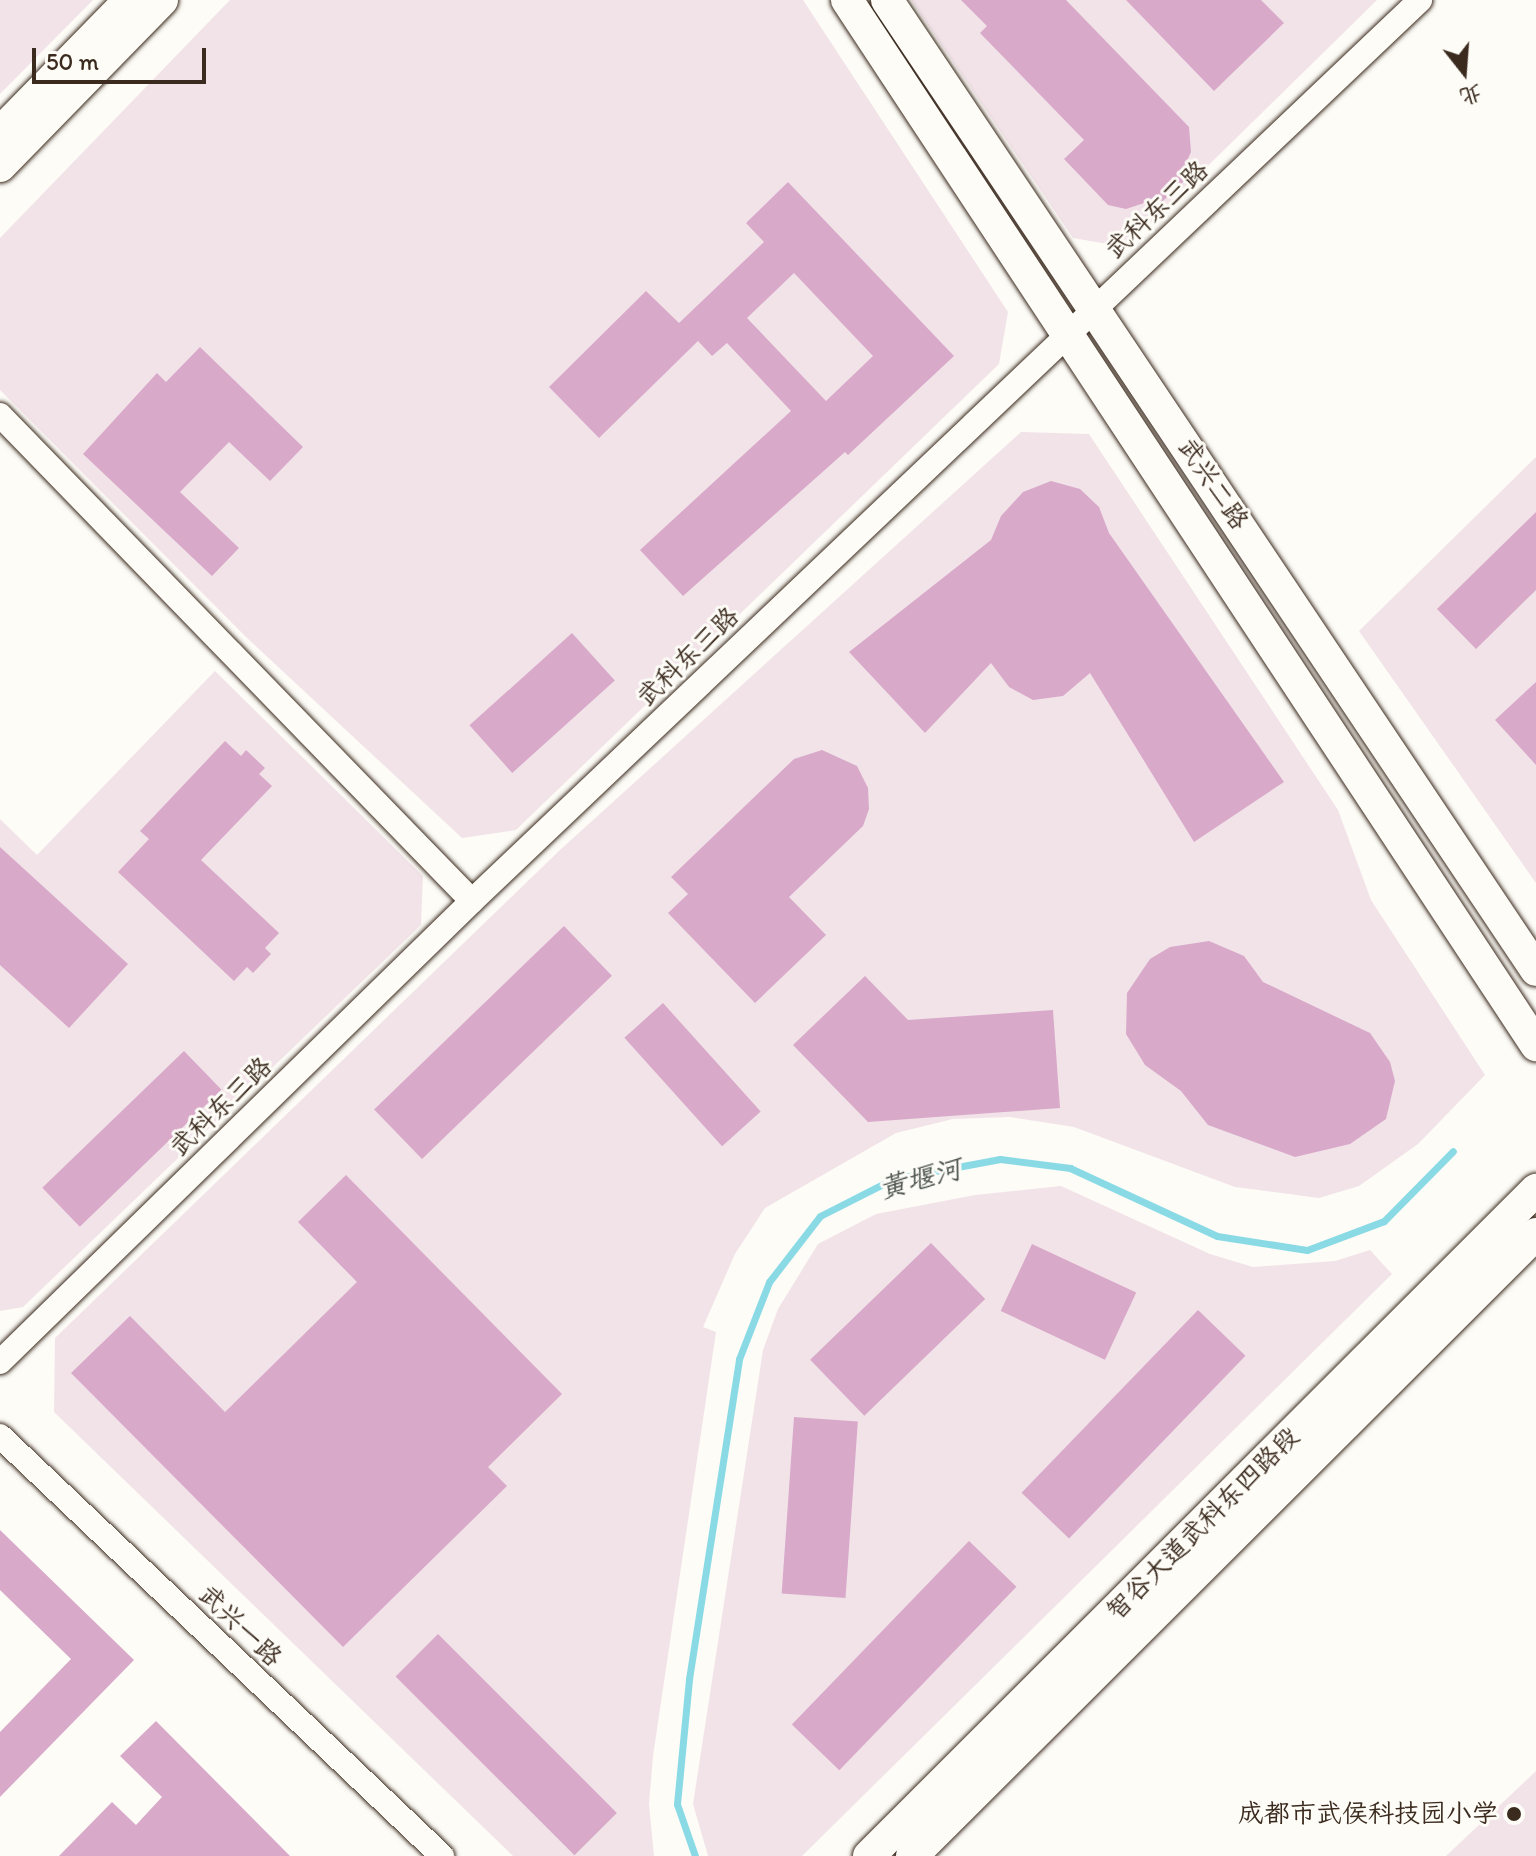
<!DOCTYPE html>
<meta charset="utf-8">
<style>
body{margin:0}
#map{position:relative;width:1536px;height:1856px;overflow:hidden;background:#fdfcf7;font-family:Itim,"LXGW WenKai TC",sans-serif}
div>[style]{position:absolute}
.built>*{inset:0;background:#f2e3e9}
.stream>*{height:7px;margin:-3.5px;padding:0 3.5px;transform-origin:3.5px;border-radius:3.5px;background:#8adae5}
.building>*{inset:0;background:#d8a9c9;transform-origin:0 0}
.roads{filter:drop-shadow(0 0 2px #3b2a1e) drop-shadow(0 0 2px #3b2a1e)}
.street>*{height:24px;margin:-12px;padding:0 12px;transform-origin:12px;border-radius:12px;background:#fdfcf7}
.secondary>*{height:32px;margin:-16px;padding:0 16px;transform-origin:16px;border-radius:16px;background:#fdfcf7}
.dots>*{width:22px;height:22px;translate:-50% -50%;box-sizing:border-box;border:4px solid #fdfcf7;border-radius:50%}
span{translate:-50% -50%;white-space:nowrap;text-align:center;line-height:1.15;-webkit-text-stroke:6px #fdfcf7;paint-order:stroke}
.street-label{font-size:26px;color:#3b2a1e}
.poi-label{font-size:26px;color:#3b2a1e}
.right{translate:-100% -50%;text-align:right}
.water-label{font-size:28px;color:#4f5650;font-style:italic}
.north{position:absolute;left:1424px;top:32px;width:80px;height:80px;-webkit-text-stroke:6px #fdfcf7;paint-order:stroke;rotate:163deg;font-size:22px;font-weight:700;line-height:32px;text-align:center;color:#3b2a1e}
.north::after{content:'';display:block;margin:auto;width:28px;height:36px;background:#3b2a1e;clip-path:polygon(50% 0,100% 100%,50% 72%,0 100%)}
.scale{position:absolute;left:32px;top:48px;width:174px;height:36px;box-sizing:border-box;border:4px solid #3b2a1e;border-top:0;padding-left:10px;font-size:24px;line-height:28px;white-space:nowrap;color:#3b2a1e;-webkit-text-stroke:6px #fdfcf7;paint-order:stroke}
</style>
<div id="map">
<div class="built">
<i style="clip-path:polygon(0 0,93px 0,0 94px)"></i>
<i style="clip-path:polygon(230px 0,803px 0,1008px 312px,999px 364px,516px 830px,462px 838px,246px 637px,0 390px,0 238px)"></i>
<i style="clip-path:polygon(911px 0,1377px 0,1125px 247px,1073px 238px)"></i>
<i style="clip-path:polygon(1021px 432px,1089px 434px,1338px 810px,1371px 900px,1485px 1075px,1418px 1144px,1359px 1186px,1319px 1198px,1235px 1187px,1074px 1127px,1010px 1117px,953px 1119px,896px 1133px,765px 1208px,735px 1254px,703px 1327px,716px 1332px,653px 1756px,649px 1804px,654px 1856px,513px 1856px,54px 1412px,55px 1338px,560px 850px)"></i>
<i style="clip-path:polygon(1536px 457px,1536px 883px,1359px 631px)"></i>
<i style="clip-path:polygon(215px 671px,423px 876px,421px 925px,23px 1307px,0 1311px,0 819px,37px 855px)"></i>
<i style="clip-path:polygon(1061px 1186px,1210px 1254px,1253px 1267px,1335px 1261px,1370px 1250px,1392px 1274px,802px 1856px,708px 1856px,693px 1804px,763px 1350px,778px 1309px,818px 1244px,876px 1214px,975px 1195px)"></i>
<i style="clip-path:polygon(1536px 1771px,1536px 1856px,1446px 1856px)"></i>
</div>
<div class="stream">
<i style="left:695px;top:1856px;width:55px;rotate:-109.1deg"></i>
<i style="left:677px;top:1804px;width:126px;rotate:-84.5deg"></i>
<i style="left:689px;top:1679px;width:324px;rotate:-81.1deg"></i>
<i style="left:739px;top:1359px;width:83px;rotate:-68.7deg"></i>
<i style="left:769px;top:1282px;width:83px;rotate:-52.3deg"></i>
<i style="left:820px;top:1216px;width:82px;rotate:-26.9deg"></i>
<i style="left:893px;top:1179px;width:109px;rotate:-10.6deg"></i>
<i style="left:1000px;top:1159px;width:71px;rotate:7.3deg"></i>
<i style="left:1070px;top:1168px;width:162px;rotate:24.8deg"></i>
<i style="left:1217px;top:1236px;width:91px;rotate:8.8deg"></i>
<i style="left:1307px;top:1250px;width:82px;rotate:-20.6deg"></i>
<i style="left:1384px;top:1221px;width:98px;rotate:-45.4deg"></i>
</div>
<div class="building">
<i style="clip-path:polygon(961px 0,1066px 0,1189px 127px,1191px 152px,1186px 163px,1194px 172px,1152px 211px,1144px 203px,1126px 209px,1108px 205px,1064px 159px,1084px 140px,980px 33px,987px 26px)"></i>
<i style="clip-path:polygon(1126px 0,1261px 0,1284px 23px,1214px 91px)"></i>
<i style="clip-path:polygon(evenodd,788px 182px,954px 356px,848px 455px,845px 452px,683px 596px,640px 550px,791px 411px,727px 343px,712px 356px,698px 341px,599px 438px,549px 387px,646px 291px,679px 323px,764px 242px,746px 223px,788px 182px,794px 273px,873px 356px,826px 401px,747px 318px,794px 273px)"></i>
<i style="clip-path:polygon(200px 347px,303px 447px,270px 481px,229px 442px,180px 492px,239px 548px,212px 576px,83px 454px,157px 373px,166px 382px)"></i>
<i style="clip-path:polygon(1051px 481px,1080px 489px,1099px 507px,1109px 533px,1284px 782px,1194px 842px,1090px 673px,1063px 696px,1033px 700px,1009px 687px,991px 663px,925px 733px,849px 652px,991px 540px,1001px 516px,1023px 492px)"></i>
<i style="clip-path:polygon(1536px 512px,1536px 590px,1476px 649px,1437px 609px)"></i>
<i style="left:572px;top:633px;width:64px;height:138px;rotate:48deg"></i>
<i style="clip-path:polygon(1536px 682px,1536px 765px,1495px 720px)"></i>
<i style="clip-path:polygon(225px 741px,241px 756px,246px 750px,265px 768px,259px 774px,272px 786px,201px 860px,279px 933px,265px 948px,271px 954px,253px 973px,247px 967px,234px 981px,118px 872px,149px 839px,140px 831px)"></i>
<i style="clip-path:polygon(822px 750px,857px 766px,868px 788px,869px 809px,863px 826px,789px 897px,826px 935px,755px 1003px,668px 913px,688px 894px,671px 877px,794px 759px)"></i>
<i style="clip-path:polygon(0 847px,128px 964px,69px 1028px,0 965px)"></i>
<i style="left:564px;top:926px;width:69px;height:264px;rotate:46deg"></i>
<i style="clip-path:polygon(1209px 941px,1244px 956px,1263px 982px,1370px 1033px,1390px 1062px,1395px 1081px,1386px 1119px,1350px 1144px,1295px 1157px,1208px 1125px,1181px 1091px,1145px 1065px,1126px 1034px,1127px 993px,1150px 959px,1170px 947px)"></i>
<i style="clip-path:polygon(865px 976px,908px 1020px,1053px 1010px,1060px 1108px,868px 1122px,793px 1045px)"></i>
<i style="left:663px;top:1003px;width:146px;height:52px;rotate:48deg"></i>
<i style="left:184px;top:1051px;width:54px;height:197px;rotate:46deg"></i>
<i style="clip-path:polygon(346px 1175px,562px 1394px,488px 1467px,507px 1486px,343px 1647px,71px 1373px,130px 1316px,225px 1412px,357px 1282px,298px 1222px)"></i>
<i style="left:931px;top:1243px;width:78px;height:168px;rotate:46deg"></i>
<i style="left:1032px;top:1244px;width:115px;height:74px;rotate:25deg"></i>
<i style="left:1198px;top:1310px;width:66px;height:254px;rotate:44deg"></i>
<i style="left:794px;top:1417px;width:64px;height:177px;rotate:4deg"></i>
<i style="clip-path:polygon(0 1530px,134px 1660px,0 1797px,0 1732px,71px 1659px,0 1590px)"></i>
<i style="left:969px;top:1541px;width:66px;height:255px;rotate:44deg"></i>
<i style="left:438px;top:1634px;width:253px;height:60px;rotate:45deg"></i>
<i style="clip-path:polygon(156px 1721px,290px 1856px,59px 1856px,112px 1802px,136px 1825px,162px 1797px,120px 1756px)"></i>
</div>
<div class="roads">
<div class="street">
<i style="left:0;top:415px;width:677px;rotate:45.84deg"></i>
<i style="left:0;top:1362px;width:660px;rotate:-44.32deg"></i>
<i style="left:472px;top:901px;width:1308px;rotate:-43.54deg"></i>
<i style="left:0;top:1436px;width:610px;rotate:43.54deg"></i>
</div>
<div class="secondary">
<i style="left:847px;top:0;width:1252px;rotate:56.6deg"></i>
<i style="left:887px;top:0;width:1167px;rotate:56.21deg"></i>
<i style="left:0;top:133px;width:186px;rotate:-45.7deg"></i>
<i style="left:0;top:166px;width:232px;rotate:-45.7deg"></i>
<i style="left:869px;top:1856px;width:943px;rotate:-44.96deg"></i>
<i style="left:912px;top:1856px;width:881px;rotate:-44.91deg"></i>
</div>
</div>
<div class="dots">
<i style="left:1514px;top:1814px;background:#3b2a1e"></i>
</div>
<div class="street-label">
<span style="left:1157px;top:210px;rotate:-43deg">武科东三路</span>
<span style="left:1213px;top:484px;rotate:56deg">武兴二路</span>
<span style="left:688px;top:657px;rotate:-44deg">武科东三路</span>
<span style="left:221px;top:1107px;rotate:-44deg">武科东三路</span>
<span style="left:1203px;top:1524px;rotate:-45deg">智谷大道武科东四路段</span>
<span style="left:240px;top:1626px;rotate:44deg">武兴一路</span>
</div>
<div class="poi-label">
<span class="right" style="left:1498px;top:1814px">成都市武侯科技园小学</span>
</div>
<div class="water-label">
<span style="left:920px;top:1178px;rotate:-15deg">黄堰河</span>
</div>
<div class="north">北</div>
<div class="scale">50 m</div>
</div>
